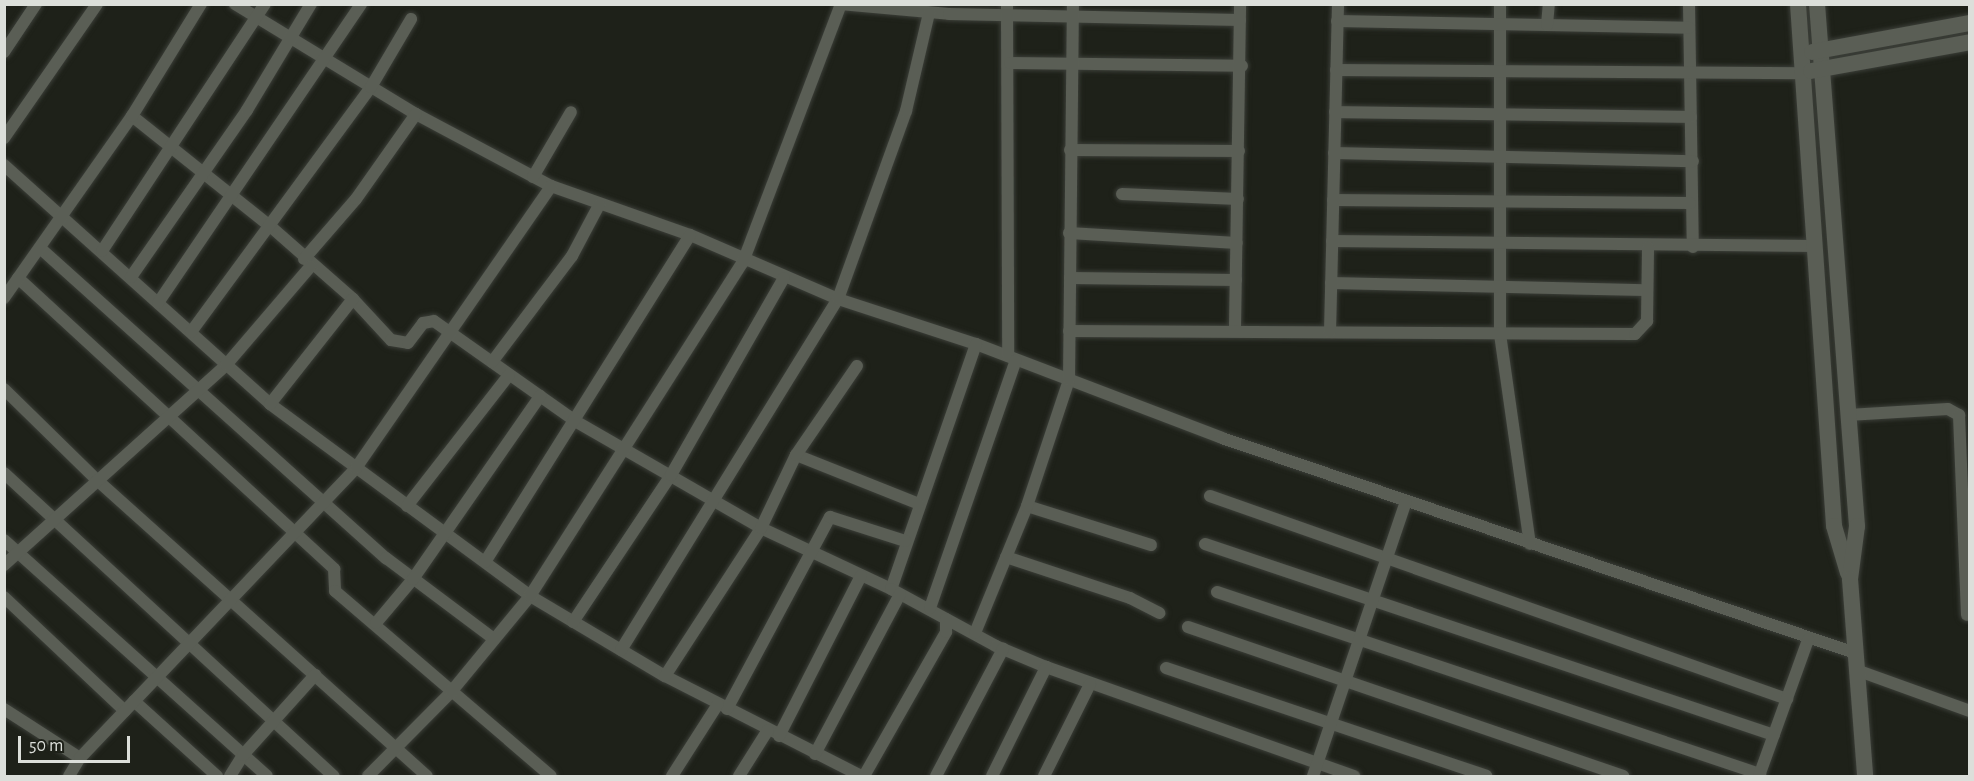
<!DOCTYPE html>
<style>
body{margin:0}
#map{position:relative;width:1974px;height:781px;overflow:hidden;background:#1e2119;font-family:"Alegreya Sans",sans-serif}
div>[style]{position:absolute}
.roads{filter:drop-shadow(0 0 2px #3b3e38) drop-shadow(0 0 2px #3b3e38)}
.street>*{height:12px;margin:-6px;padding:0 6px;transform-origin:6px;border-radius:6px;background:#5a5e55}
.secondary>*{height:16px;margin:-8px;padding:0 8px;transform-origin:8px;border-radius:8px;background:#5a5e55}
span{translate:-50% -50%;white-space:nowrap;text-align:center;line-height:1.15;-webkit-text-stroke:6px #1e2119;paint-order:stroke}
.frame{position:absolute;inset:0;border:6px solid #dcdfda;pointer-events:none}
.scale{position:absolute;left:18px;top:736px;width:112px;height:27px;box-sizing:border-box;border:3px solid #dcdfda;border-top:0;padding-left:8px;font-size:18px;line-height:21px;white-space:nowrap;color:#dcdfda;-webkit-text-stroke:4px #1e2119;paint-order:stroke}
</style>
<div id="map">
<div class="roads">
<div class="street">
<i style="left:235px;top:4px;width:212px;rotate:31.3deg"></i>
<i style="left:416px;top:114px;width:153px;rotate:28.1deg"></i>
<i style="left:551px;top:186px;width:147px;rotate:19.4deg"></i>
<i style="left:690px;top:235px;width:161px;rotate:23.4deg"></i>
<i style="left:838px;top:299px;width:145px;rotate:18.1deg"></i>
<i style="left:976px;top:344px;width:263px;rotate:20.9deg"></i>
<i style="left:1222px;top:438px;width:669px;rotate:18.76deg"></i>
<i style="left:840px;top:4px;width:109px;rotate:5.2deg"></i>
<i style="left:949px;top:14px;width:291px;rotate:1.2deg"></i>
<i style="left:1007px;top:4px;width:352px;rotate:89.8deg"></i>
<i style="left:1500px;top:4px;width:330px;rotate:90deg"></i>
<i style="left:1500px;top:334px;width:212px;rotate:81.9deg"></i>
<i style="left:1689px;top:4px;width:243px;rotate:89.1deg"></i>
<i style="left:1337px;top:21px;width:352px;rotate:1.1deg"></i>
<i style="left:1547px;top:25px;width:21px;rotate:-85deg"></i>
<i style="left:4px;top:52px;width:58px;rotate:-56.3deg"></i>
<i style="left:1010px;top:63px;width:232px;rotate:0.7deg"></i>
<i style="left:1336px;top:70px;width:467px;rotate:0.4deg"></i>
<i style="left:1335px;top:112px;width:356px;rotate:0.8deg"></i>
<i style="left:132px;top:116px;width:176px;rotate:38.6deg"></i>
<i style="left:270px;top:226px;width:111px;rotate:41.3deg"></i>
<i style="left:353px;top:299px;width:56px;rotate:47.2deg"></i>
<i style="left:391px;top:340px;width:17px;rotate:10deg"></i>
<i style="left:408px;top:343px;width:25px;rotate:-53deg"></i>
<i style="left:423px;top:323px;width:11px;rotate:-10deg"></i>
<i style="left:434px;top:321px;width:173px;rotate:35.3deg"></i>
<i style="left:575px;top:421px;width:215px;rotate:29.9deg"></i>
<i style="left:761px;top:528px;width:144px;rotate:25.1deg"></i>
<i style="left:4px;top:138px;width:163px;rotate:-55.2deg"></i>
<i style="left:1070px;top:150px;width:169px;rotate:0.3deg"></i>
<i style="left:1334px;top:153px;width:359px;rotate:1.3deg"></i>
<i style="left:4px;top:165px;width:358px;rotate:41.9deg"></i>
<i style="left:270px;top:404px;width:323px;rotate:36.4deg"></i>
<i style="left:530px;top:596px;width:157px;rotate:30.7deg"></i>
<i style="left:665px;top:676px;width:220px;rotate:27deg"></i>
<i style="left:533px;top:177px;width:75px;rotate:-59.7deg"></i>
<i style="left:1122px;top:194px;width:116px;rotate:2.5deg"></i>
<i style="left:1333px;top:200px;width:357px;rotate:0.5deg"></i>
<i style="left:1069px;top:233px;width:168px;rotate:3.4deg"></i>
<i style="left:1332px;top:241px;width:483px;rotate:0.6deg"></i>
<i style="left:40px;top:248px;width:465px;rotate:41.9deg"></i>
<i style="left:386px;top:558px;width:135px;rotate:36.9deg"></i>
<i style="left:102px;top:251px;width:296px;rotate:-56.6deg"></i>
<i style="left:304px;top:259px;width:79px;rotate:-49.1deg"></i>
<i style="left:356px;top:199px;width:104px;rotate:-54.8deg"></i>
<i style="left:131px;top:277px;width:203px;rotate:-55.2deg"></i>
<i style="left:247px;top:110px;width:124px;rotate:-58.9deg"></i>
<i style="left:18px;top:278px;width:430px;rotate:42.6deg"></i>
<i style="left:334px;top:569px;width:22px;rotate:87deg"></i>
<i style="left:335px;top:591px;width:284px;rotate:40.6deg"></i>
<i style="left:1070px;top:278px;width:166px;rotate:0.7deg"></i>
<i style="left:1331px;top:283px;width:314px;rotate:1.3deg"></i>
<i style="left:4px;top:298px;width:223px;rotate:-54.9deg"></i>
<i style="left:132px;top:116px;width:132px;rotate:-58.4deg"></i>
<i style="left:158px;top:303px;width:361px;rotate:-55.8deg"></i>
<i style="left:1235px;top:328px;width:324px;rotate:-89.1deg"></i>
<i style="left:1069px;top:331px;width:566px;rotate:0.3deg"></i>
<i style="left:1635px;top:334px;width:18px;rotate:-47deg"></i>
<i style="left:1647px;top:321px;width:74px;rotate:-89.2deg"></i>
<i style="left:191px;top:332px;width:304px;rotate:-53.7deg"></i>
<i style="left:371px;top:87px;width:79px;rotate:-59.5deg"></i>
<i style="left:1330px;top:332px;width:328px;rotate:-88.6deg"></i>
<i style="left:976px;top:344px;width:259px;rotate:109.1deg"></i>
<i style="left:891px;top:589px;width:119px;rotate:28.5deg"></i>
<i style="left:996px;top:646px;width:54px;rotate:22.8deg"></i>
<i style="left:1046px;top:667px;width:327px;rotate:19.5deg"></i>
<i style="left:492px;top:362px;width:133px;rotate:-53deg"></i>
<i style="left:572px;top:256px;width:58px;rotate:-62.1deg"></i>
<i style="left:4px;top:389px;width:130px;rotate:44.4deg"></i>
<i style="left:97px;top:480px;width:443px;rotate:41.9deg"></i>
<i style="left:270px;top:404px;width:134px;rotate:-51.7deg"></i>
<i style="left:1848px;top:415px;width:100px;rotate:-3.4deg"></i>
<i style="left:1948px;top:409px;width:13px;rotate:29deg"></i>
<i style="left:1959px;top:415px;width:200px;rotate:87.7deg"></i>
<i style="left:796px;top:455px;width:132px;rotate:21.7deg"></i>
<i style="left:4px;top:473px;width:448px;rotate:42.6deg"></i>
<i style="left:1210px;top:496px;width:612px;rotate:19.38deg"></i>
<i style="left:407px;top:506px;width:166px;rotate:-52.1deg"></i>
<i style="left:1027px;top:506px;width:130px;rotate:17.5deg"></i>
<i style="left:4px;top:540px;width:353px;rotate:41.9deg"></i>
<i style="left:1205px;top:544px;width:600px;rotate:18.56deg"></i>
<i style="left:1006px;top:557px;width:131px;rotate:18.3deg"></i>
<i style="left:1130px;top:598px;width:33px;rotate:27deg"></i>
<i style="left:485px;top:562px;width:386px;rotate:-57.9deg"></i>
<i style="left:4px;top:565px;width:299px;rotate:-42deg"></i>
<i style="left:226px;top:365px;width:130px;rotate:-49.4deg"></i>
<i style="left:1217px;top:592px;width:573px;rotate:18.53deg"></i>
<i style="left:4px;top:597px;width:166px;rotate:43.3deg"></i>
<i style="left:930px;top:608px;width:262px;rotate:-70.9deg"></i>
<i style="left:573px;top:622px;width:177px;rotate:-56.3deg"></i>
<i style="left:671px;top:475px;width:227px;rotate:-60.2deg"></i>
<i style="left:376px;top:623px;width:57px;rotate:-49.9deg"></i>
<i style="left:413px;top:579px;width:223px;rotate:-55.2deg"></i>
<i style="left:1188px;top:627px;width:460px;rotate:18.9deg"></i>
<i style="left:975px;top:633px;width:137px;rotate:-67.7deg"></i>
<i style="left:1027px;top:506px;width:133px;rotate:-71.6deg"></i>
<i style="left:1069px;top:380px;width:376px;rotate:-89.4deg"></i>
<i style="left:621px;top:650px;width:413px;rotate:-58.3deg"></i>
<i style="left:838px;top:299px;width:200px;rotate:-70.1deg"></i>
<i style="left:906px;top:111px;width:101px;rotate:-76.8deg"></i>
<i style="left:1166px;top:668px;width:338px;rotate:18.6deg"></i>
<i style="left:1856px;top:670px;width:121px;rotate:19.8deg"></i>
<i style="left:665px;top:676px;width:176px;rotate:-57deg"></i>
<i style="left:761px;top:528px;width:81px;rotate:-64.4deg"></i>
<i style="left:796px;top:455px;width:108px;rotate:-55.6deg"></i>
<i style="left:134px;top:701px;width:112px;rotate:42.1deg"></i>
<i style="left:4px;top:709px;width:90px;rotate:32.8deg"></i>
<i style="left:727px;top:709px;width:218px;rotate:-61.8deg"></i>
<i style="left:830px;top:517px;width:79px;rotate:17.7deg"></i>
<i style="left:779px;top:736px;width:180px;rotate:-62.9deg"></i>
<i style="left:815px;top:754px;width:181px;rotate:-62deg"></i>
<i style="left:69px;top:776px;width:21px;rotate:-59deg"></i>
<i style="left:80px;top:758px;width:400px;rotate:-46.4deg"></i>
<i style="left:356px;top:468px;width:343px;rotate:-55.3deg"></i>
<i style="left:230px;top:776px;width:25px;rotate:-58deg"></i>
<i style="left:243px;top:755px;width:108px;rotate:-48deg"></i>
<i style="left:368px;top:776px;width:118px;rotate:-45.3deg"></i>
<i style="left:451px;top:692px;width:124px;rotate:-50.5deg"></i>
<i style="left:530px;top:596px;width:396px;rotate:-57.5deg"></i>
<i style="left:743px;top:262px;width:276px;rotate:-69.2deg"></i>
<i style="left:672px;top:776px;width:85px;rotate:-57.4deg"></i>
<i style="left:739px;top:776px;width:54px;rotate:-57.8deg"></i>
<i style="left:864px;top:776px;width:166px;rotate:-60.3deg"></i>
<i style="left:946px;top:632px;width:13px;rotate:-90deg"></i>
<i style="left:936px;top:776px;width:144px;rotate:-62.2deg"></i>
<i style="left:992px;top:776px;width:122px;rotate:-63.6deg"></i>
<i style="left:1044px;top:776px;width:103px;rotate:-63.4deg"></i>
<i style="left:1313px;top:776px;width:289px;rotate:-71.3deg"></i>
<i style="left:1759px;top:776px;width:145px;rotate:-70.2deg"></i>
</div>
<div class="secondary">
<i style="left:1798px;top:4px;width:523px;rotate:86.05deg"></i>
<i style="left:1834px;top:526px;width:49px;rotate:73.4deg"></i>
<i style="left:1817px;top:4px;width:524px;rotate:85.62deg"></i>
<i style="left:1857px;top:526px;width:53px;rotate:97.5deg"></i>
<i style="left:1850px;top:579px;width:198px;rotate:85.6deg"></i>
<i style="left:1812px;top:52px;width:161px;rotate:-10.4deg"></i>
<i style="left:1811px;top:71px;width:162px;rotate:-10.3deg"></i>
</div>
</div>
<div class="frame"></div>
<div class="scale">50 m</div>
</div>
